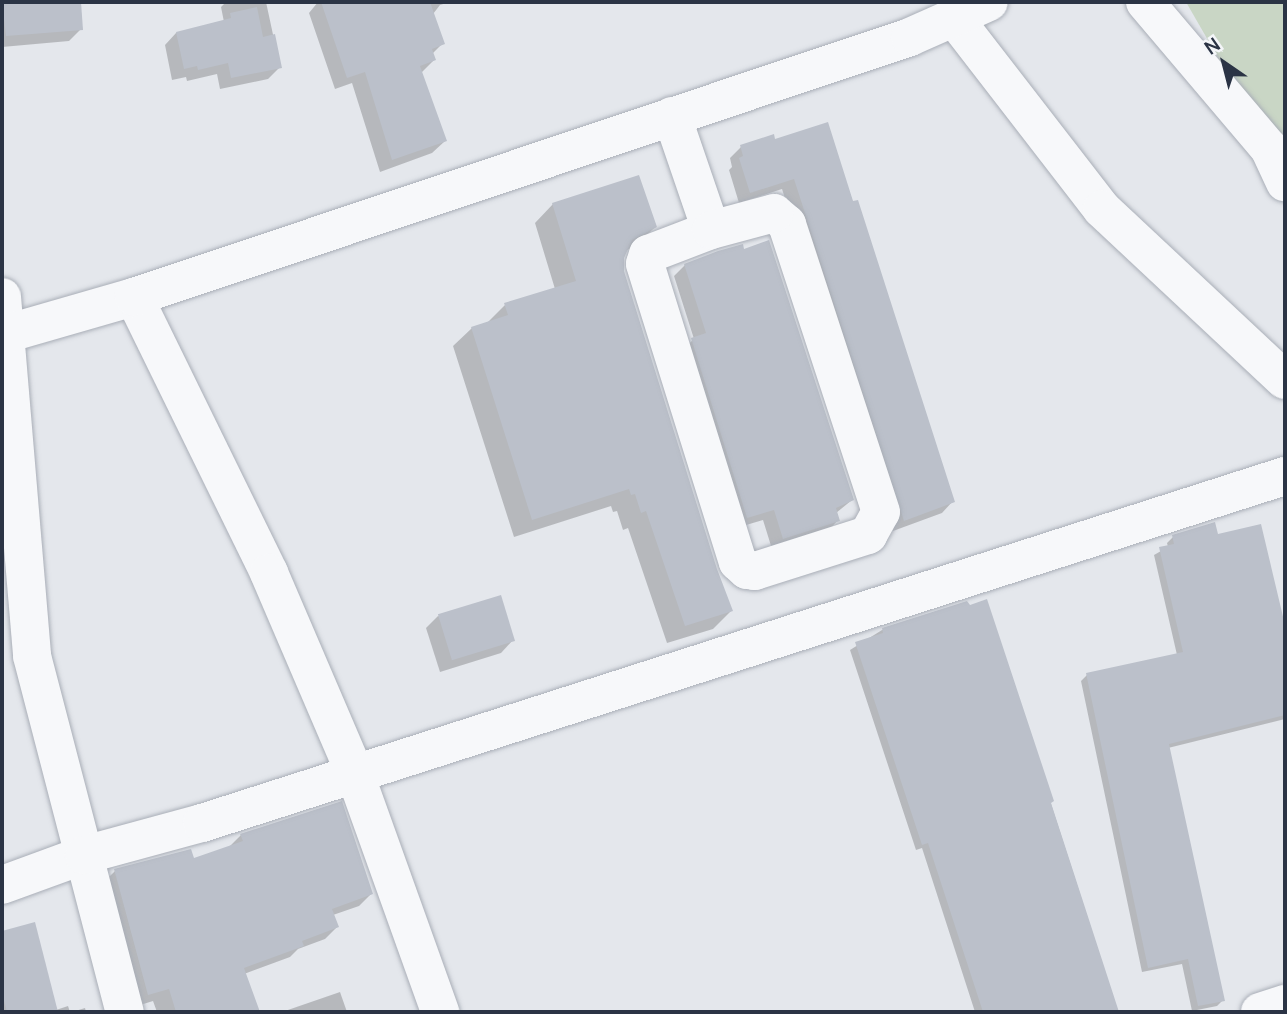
<!DOCTYPE html>
<style>
body{margin:0}
#map{position:relative;width:1287px;height:1014px;overflow:hidden;background:#e4e7ec;font-family:Manrope,sans-serif}
div>[style]{position:absolute}
.green>*{inset:0;background:#c9d6c5}
.shadow>*{inset:0;background:#0003}
.building>*{inset:0;background:#bbc0ca;transform-origin:0 0}
.roads{filter:drop-shadow(0 0 2px #a9aeb7) drop-shadow(0 0 2px #a9aeb7)}
.minor>*{height:38px;margin:-19px;padding:0 19px;transform-origin:19px;border-radius:19px;background:#f7f8fa}
span{translate:-50% -50%;white-space:nowrap;text-align:center;line-height:1.15;-webkit-text-stroke:6px #f4f6f9;paint-order:stroke}
.frame{position:absolute;inset:0;border:4px solid #2b3445;pointer-events:none}
.north{position:absolute;left:1189px;top:28px;width:70px;height:70px;-webkit-text-stroke:5px #f4f6f9;paint-order:stroke;rotate:325deg;font-size:19px;font-weight:700;line-height:28px;text-align:center;color:#2b3445}
.north::after{content:'';display:block;margin:auto;width:24px;height:32px;background:#2b3445;clip-path:polygon(50% 0,100% 100%,50% 72%,0 100%)}
</style>
<div id="map">
<div class="green">
<i style="clip-path:polygon(1186px 2px,1285px 2px,1285px 174px)"></i>
</div>
<div class="shadow">
<i style="clip-path:polygon(2px 2px,79px 2px,81px 29px,69px 41px,2px 47px)"></i>
<i style="clip-path:polygon(226px 2px,266px 2px,280px 67px,268px 79px,220px 89px,217px 74px,187px 81px,186px 77px,172px 80px,165px 45px,176px 33px,224px 22px,221px 7px)"></i>
<i style="clip-path:polygon(318px 2px,450px 2px,440px 5px,433px 14px,443px 43px,432px 54px,434px 60px,421px 73px,445px 141px,432px 153px,380px 172px,352px 83px,335px 89px,309px 13px)"></i>
<i style="clip-path:polygon(827px 125px,953px 501px,942px 513px,893px 531px,782px 189px,739px 203px,729px 170px,732px 167px,730px 158px,741px 147px,774px 141px)"></i>
<i style="clip-path:polygon(553px 204px,655px 227px,637px 245px,625px 251px,622px 271px,715px 569px,731px 611px,713px 629px,667px 643px,628px 528px,623px 530px,617px 511px,613px 512px,611px 506px,514px 537px,453px 346px,472px 328px,486px 324px,505px 305px,555px 289px,535px 223px)"></i>
<i style="clip-path:polygon(685px 265px,852px 500px,836px 513px,838px 520px,827px 532px,772px 549px,763px 520px,736px 528px,681px 351px,694px 339px,674px 276px)"></i>
<i style="clip-path:polygon(1260px 526px,1285px 632px,1285px 719px,1168px 748px,1223px 1000px,1217px 1006px,1192px 1011px,1182px 964px,1142px 972px,1081px 681px,1087px 675px,1177px 655px,1154px 555px,1168px 547px,1167px 543px,1173px 537px,1217px 536px)"></i>
<i style="clip-path:polygon(986px 602px,1118px 1012px,975px 1012px,922px 848px,916px 850px,850px 650px,882px 630px)"></i>
<i style="clip-path:polygon(438px 616px,513px 640px,501px 653px,440px 672px,426px 628px)"></i>
<i style="clip-path:polygon(241px 835px,371px 894px,359px 906px,333px 915px,337px 927px,325px 939px,298px 949px,290px 957px,244px 974px,258px 1012px,157px 1012px,153px 1001px,137px 1006px,103px 883px,115px 871px,193px 860px,228px 848px)"></i>
<i style="clip-path:polygon(33px 924px,56px 1010px,68px 1006px,70px 1012px,2px 1012px,2px 932px)"></i>
<i style="clip-path:polygon(340px 992px,347px 1012px,282px 1012px)"></i>
<i style="clip-path:polygon(85px 1008px,86px 1012px,72px 1012px)"></i>
</div>
<div class="building">
<i style="clip-path:polygon(2px 2px,81px 2px,83px 30px,6px 36px)"></i>
<i style="clip-path:polygon(321px 2px,430px 2px,445px 44px,432px 49px,436px 60px,420px 66px,447px 141px,392px 160px,365px 72px,347px 78px)"></i>
<i style="clip-path:polygon(257px 7px,263px 37px,275px 34px,282px 68px,231px 78px,228px 63px,198px 70px,197px 66px,184px 69px,176px 32px,231px 18px,230px 13px)"></i>
<i style="clip-path:polygon(828px 122px,853px 201px,858px 200px,955px 502px,904px 521px,794px 179px,750px 193px,739px 158px,743px 156px,740px 145px,774px 134px,775px 139px)"></i>
<i style="clip-path:polygon(639px 175px,657px 227px,632px 240px,624px 258px,624px 271px,717px 569px,733px 611px,685px 626px,646px 511px,641px 513px,635px 494px,631px 495px,629px 489px,532px 520px,471px 327px,508px 315px,504px 303px,576px 281px,552px 203px)"></i>
<i style="clip-path:polygon(769px 240px,854px 500px,836px 508px,840px 521px,783px 539px,774px 510px,747px 518px,691px 338px,706px 333px,684px 264px,718px 251px,743px 244px,744px 249px)"></i>
<i style="clip-path:polygon(1215px 522px,1218px 534px,1261px 524px,1285px 625px,1285px 715px,1169px 744px,1225px 1001px,1198px 1006px,1188px 959px,1148px 968px,1086px 673px,1183px 652px,1159px 547px,1174px 544px,1172px 535px)"></i>
<i style="left:501px;top:595px;width:48px;height:66px;rotate:73deg"></i>
<i style="clip-path:polygon(987px 599px,1054px 801px,1051px 803px,1119px 1012px,983px 1012px,928px 843px,922px 845px,855px 642px,883px 633px,882px 628px,967px 601px,970px 605px)"></i>
<i style="clip-path:polygon(342px 801px,373px 894px,332px 909px,339px 927px,302px 941px,304px 946px,244px 968px,260px 1012px,176px 1012px,169px 989px,148px 995px,114px 869px,191px 849px,194px 858px,243px 841px,240px 834px)"></i>
<i style="clip-path:polygon(35px 922px,58px 1012px,7px 1012px,2px 993px,2px 931px)"></i>
</div>
<div class="roads">
<div class="minor">
<i style="left:1145px;top:2px;width:192px;rotate:49.7deg"></i>
<i style="left:1269px;top:148px;width:38px;rotate:65deg"></i>
<i style="left:955px;top:19px;width:240px;rotate:52.3deg"></i>
<i style="left:1102px;top:209px;width:250px;rotate:43.1deg"></i>
<i style="left:672px;top:116px;width:120px;rotate:71.1deg"></i>
<i style="left:711px;top:230px;width:67px;rotate:159.1deg"></i>
<i style="left:648px;top:254px;width:10px;rotate:107deg"></i>
<i style="left:645px;top:264px;width:312px;rotate:72.7deg"></i>
<i style="left:738px;top:562px;width:12px;rotate:42deg"></i>
<i style="left:747px;top:570px;width:8px;rotate:7deg"></i>
<i style="left:755px;top:571px;width:119px;rotate:-17.7deg"></i>
<i style="left:868px;top:535px;width:26px;rotate:-61deg"></i>
<i style="left:881px;top:512px;width:303px;rotate:-108.1deg"></i>
<i style="left:787px;top:224px;width:17px;rotate:-140deg"></i>
<i style="left:774px;top:213px;width:65px;rotate:164.9deg"></i>
<i style="left:2px;top:297px;width:360px;rotate:85.2deg"></i>
<i style="left:32px;top:656px;width:368px;rotate:75.4deg"></i>
<i style="left:134px;top:297px;width:307px;rotate:63.9deg"></i>
<i style="left:269px;top:573px;width:219px;rotate:66.8deg"></i>
<i style="left:355px;top:774px;width:253px;rotate:70.3deg"></i>
<i style="left:2px;top:335px;width:137px;rotate:-16.1deg"></i>
<i style="left:134px;top:297px;width:818px;rotate:-18.52deg"></i>
<i style="left:910px;top:37px;width:86px;rotate:-23.9deg"></i>
<i style="left:2px;top:885px;width:87px;rotate:-20.1deg"></i>
<i style="left:84px;top:855px;width:122px;rotate:-15.2deg"></i>
<i style="left:202px;top:823px;width:1137px;rotate:-17.77deg"></i>
<i style="left:1260px;top:1012px;width:26px;rotate:-18deg"></i>
</div>
</div>
<div class="frame"></div>
<div class="north">N</div>
</div>
